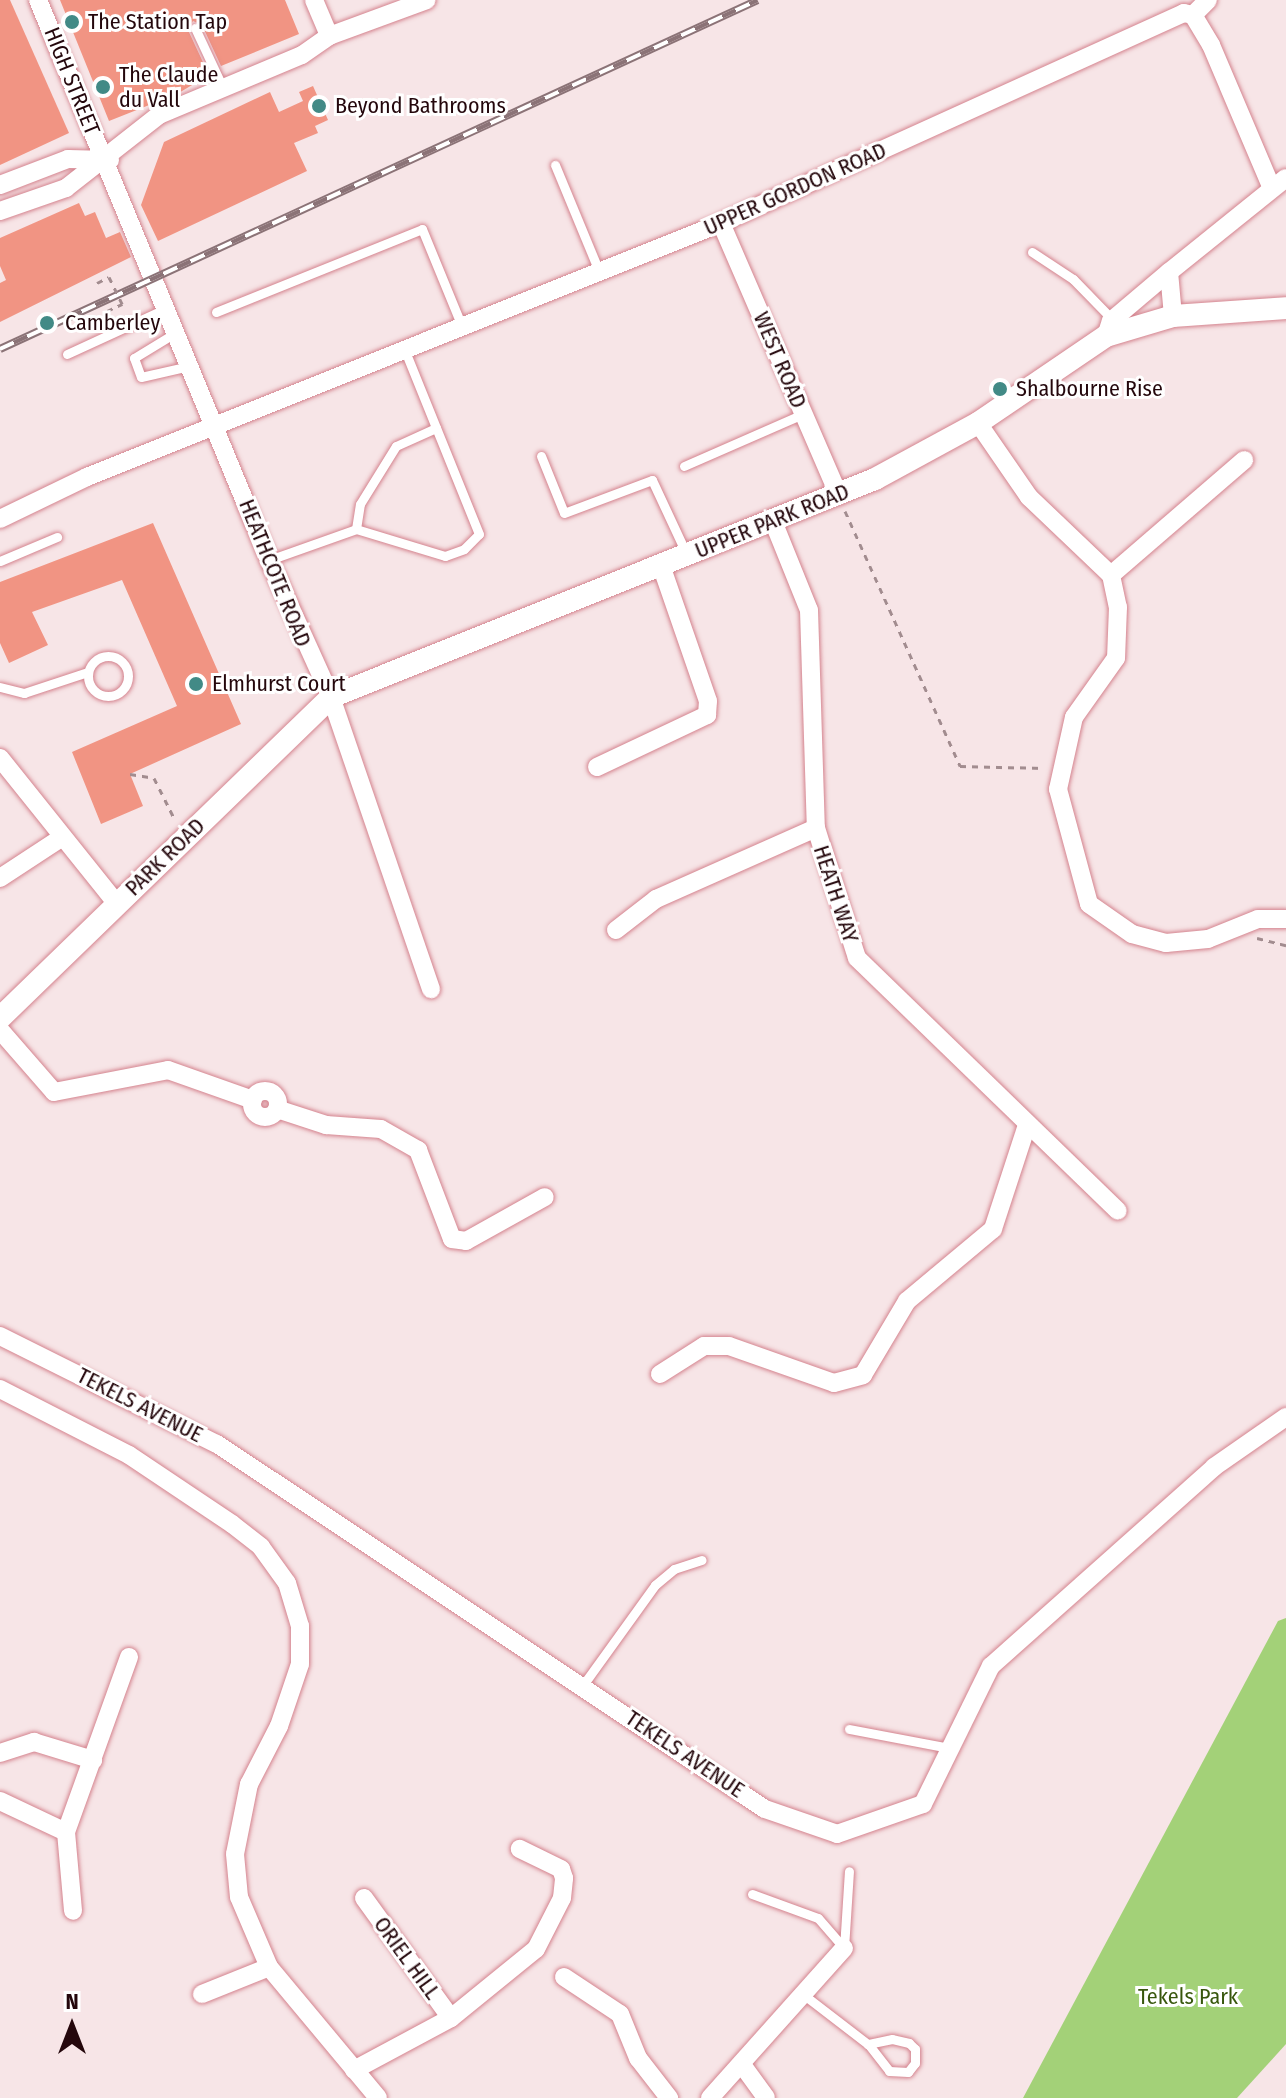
<!DOCTYPE html>
<style>
body{margin:0}
#map{position:relative;width:1286px;height:2098px;overflow:hidden;background:#f7e5e7;font-family:"Fira Sans Condensed",sans-serif}
div>[style]{position:absolute}
.green>*{inset:0;background:#a3d178}
.building>*{inset:0;background:#f19483}
.path>*{height:3px;margin-top:-1.5px;transform-origin:0;background:repeating-linear-gradient(90deg,#a28c8f 0 6px,transparent 0 12px)}
.roads{filter:drop-shadow(0 0 2px #d4838e) drop-shadow(0 0 2px #d4838e)}
.service>*{height:9px;margin:-4.5px;padding:0 4.5px;transform-origin:4.5px;border-radius:4.5px;background:#fff}
.service>.ring{margin:-4.5px;padding:0;box-sizing:content-box;background:none;border:9px solid #fff;border-radius:50%}
.minor>*{height:18px;margin:-9px;padding:0 9px;transform-origin:9px;border-radius:9px;background:#fff}
.minor>.ring{margin:-9px;padding:0;box-sizing:content-box;background:none;border:18px solid #fff;border-radius:50%}
.tertiary>*{height:22px;margin:-11px;padding:0 11px;transform-origin:11px;border-radius:11px;background:#fff}
.rail>*{height:8px;margin-top:-4px;transform-origin:0;background:repeating-linear-gradient(90deg,#fff 0 15px,#8b7377 0 30px);box-sizing:border-box;border-block:2px solid #8b7377}
.path-bridge>*{height:3px;margin-top:-1.5px;transform-origin:0;background:repeating-linear-gradient(90deg,#a28c8f 0 6px,transparent 0 12px)}
.dots>*{width:22px;height:22px;translate:-50% -50%;box-sizing:border-box;border:4px solid #fff;border-radius:50%}
span{translate:-50% -50%;white-space:nowrap;text-align:center;line-height:1.15;-webkit-text-stroke:6px #fff;paint-order:stroke}
.poi-label{font-size:22px;color:#24070c}
.left{translate:0 -50%;text-align:left}
.street-label{font-size:22px;color:#24070c}
.park-label{font-size:22px;color:#38570d}
.north{position:absolute;left:32px;top:1986px;width:80px;height:80px;-webkit-text-stroke:6px #fff;paint-order:stroke;rotate:0deg;font-size:22px;font-weight:700;line-height:32px;text-align:center;color:#24070c}
.north::after{content:'';display:block;margin:auto;width:28px;height:36px;background:#24070c;clip-path:polygon(50% 0,100% 100%,50% 72%,0 100%)}
</style>
<div id="map">
<div class="green">
<i style="clip-path:polygon(1286px 1618px,1286px 2044px,1237px 2098px,1023px 2098px,1278px 1621px)"></i>
</div>
<div class="building">
<i style="clip-path:polygon(0 0,10px 0,69px 133px,0 165px)"></i>
<i style="clip-path:polygon(60px 0,285px 0,299px 34px,221px 66px,202px 25px,193px 21px,188px 30px,209px 75px,177px 94px,109px 121px)"></i>
<i style="clip-path:polygon(313px 86px,328px 120px,315px 126px,318px 133px,294px 143px,307px 171px,158px 241px,141px 205px,164px 142px,270px 92px,279px 112px,303px 101px,299px 92px)"></i>
<i style="clip-path:polygon(79px 203px,85px 216px,95px 212px,106px 238px,120px 232px,131px 257px,0 322px,0 283px,6px 280px,0 266px,0 238px)"></i>
<i style="clip-path:polygon(153px 523px,241px 724px,130px 774px,143px 806px,101px 824px,72px 752px,177px 706px,122px 580px,32px 612px,48px 645px,9px 663px,0 643px,0 582px)"></i>
</div>
<div class="path">
<i style="left:97px;top:283px;width:13px;rotate:-27deg"></i>
<i style="left:107px;top:311px;width:17px;rotate:-25deg"></i>
<i style="left:845px;top:511px;width:280px;rotate:65.7deg"></i>
<i style="left:960px;top:766px;width:84px;rotate:1.4deg"></i>
<i style="left:130px;top:774px;width:24px;rotate:9deg"></i>
<i style="left:154px;top:778px;width:47px;rotate:63.4deg"></i>
<i style="left:1257px;top:938px;width:30px;rotate:14deg"></i>
</div>
<div class="roads">
<div class="service">
<i style="left:195px;top:28px;width:66px;rotate:65deg"></i>
<i style="left:555px;top:165px;width:115px;rotate:67.5deg"></i>
<i style="left:1032px;top:252px;width:49px;rotate:33.4deg"></i>
<i style="left:1073px;top:279px;width:57px;rotate:45.7deg"></i>
<i style="left:216px;top:312px;width:222px;rotate:-21.9deg"></i>
<i style="left:422px;top:229px;width:103px;rotate:67.7deg"></i>
<i style="left:175px;top:333px;width:48px;rotate:148.6deg"></i>
<i style="left:134px;top:358px;width:20px;rotate:70deg"></i>
<i style="left:141px;top:377px;width:49px;rotate:-12.9deg"></i>
<i style="left:67px;top:354px;width:108px;rotate:-24.7deg"></i>
<i style="left:541px;top:456px;width:61px;rotate:68deg"></i>
<i style="left:564px;top:513px;width:94px;rotate:-20.6deg"></i>
<i style="left:652px;top:480px;width:83px;rotate:65deg"></i>
<i style="left:684px;top:466px;width:130px;rotate:-23.6deg"></i>
<i style="left:356px;top:529px;width:93px;rotate:16.9deg"></i>
<i style="left:445px;top:556px;width:20px;rotate:-20deg"></i>
<i style="left:464px;top:549px;width:21px;rotate:-45deg"></i>
<i style="left:479px;top:534px;width:201px;rotate:-112deg"></i>
<i style="left:356px;top:529px;width:25px;rotate:-81deg"></i>
<i style="left:360px;top:504px;width:68px;rotate:-58.2deg"></i>
<i style="left:396px;top:446px;width:44px;rotate:-24.2deg"></i>
<i style="left:269px;top:560px;width:92px;rotate:-19.6deg"></i>
<i style="left:0;top:561px;width:62px;rotate:-22.8deg"></i>
<i class="ring" style="left:88px;top:656px;width:31px;height:31px"></i>
<i style="left:0;top:687px;width:25px;rotate:14deg"></i>
<i style="left:24px;top:693px;width:67px;rotate:-18.2deg"></i>
<i style="left:583px;top:1685px;width:123px;rotate:-54.2deg"></i>
<i style="left:655px;top:1585px;width:25px;rotate:-40deg"></i>
<i style="left:674px;top:1569px;width:29px;rotate:-18deg"></i>
<i style="left:849px;top:1729px;width:103px;rotate:10.7deg"></i>
<i style="left:752px;top:1894px;width:70px;rotate:20deg"></i>
<i style="left:818px;top:1918px;width:40px;rotate:49deg"></i>
<i style="left:844px;top:1948px;width:77px;rotate:-86.3deg"></i>
<i style="left:804px;top:1995px;width:82px;rotate:37.6deg"></i>
<i style="left:869px;top:2045px;width:33px;rotate:52deg"></i>
<i style="left:889px;top:2071px;width:19px;rotate:3deg"></i>
<i style="left:908px;top:2072px;width:11px;rotate:-52deg"></i>
<i style="left:915px;top:2063px;width:14px;rotate:-90deg"></i>
<i style="left:915px;top:2049px;width:8px;rotate:-135deg"></i>
<i style="left:909px;top:2043px;width:17px;rotate:-167deg"></i>
<i style="left:892px;top:2039px;width:25px;rotate:168deg"></i>
</div>
<div class="minor">
<i style="left:38px;top:0;width:606px;rotate:67.58deg"></i>
<i style="left:269px;top:560px;width:150px;rotate:65.7deg"></i>
<i style="left:331px;top:697px;width:309px;rotate:71.1deg"></i>
<i style="left:314px;top:0;width:39px;rotate:67deg"></i>
<i style="left:1193px;top:15px;width:21px;rotate:-45deg"></i>
<i style="left:0;top:185px;width:73px;rotate:-20.9deg"></i>
<i style="left:68px;top:159px;width:42px;rotate:1.4deg"></i>
<i style="left:0;top:211px;width:70px;rotate:-19.2deg"></i>
<i style="left:66px;top:188px;width:118px;rotate:-38.1deg"></i>
<i style="left:159px;top:115px;width:155px;rotate:-22.8deg"></i>
<i style="left:302px;top:55px;width:33px;rotate:-35deg"></i>
<i style="left:329px;top:36px;width:104px;rotate:-20.2deg"></i>
<i style="left:721px;top:223px;width:297px;rotate:66.6deg"></i>
<i style="left:1173px;top:316px;width:44px;rotate:-95.2deg"></i>
<i style="left:1169px;top:272px;width:150px;rotate:-38.8deg"></i>
<i style="left:1106px;top:336px;width:16px;rotate:-72deg"></i>
<i style="left:1111px;top:321px;width:76px;rotate:-40.2deg"></i>
<i style="left:978px;top:423px;width:90px;rotate:55.4deg"></i>
<i style="left:1029px;top:497px;width:113px;rotate:43.6deg"></i>
<i style="left:1111px;top:575px;width:33px;rotate:78deg"></i>
<i style="left:1118px;top:607px;width:51px;rotate:92.2deg"></i>
<i style="left:1116px;top:658px;width:72px;rotate:125.4deg"></i>
<i style="left:1074px;top:717px;width:74px;rotate:102.5deg"></i>
<i style="left:1058px;top:789px;width:119px;rotate:74.9deg"></i>
<i style="left:1089px;top:904px;width:52px;rotate:34.9deg"></i>
<i style="left:1132px;top:934px;width:35px;rotate:15deg"></i>
<i style="left:1166px;top:943px;width:42px;rotate:-5.4deg"></i>
<i style="left:1208px;top:939px;width:54px;rotate:-21.8deg"></i>
<i style="left:1258px;top:919px;width:28px"></i>
<i style="left:0;top:519px;width:97px;rotate:-25.8deg"></i>
<i style="left:87px;top:477px;width:683px;rotate:-21.83deg"></i>
<i style="left:721px;top:223px;width:508px;rotate:-24.4deg"></i>
<i style="left:1184px;top:13px;width:9px;rotate:13deg"></i>
<i style="left:1193px;top:15px;width:35px;rotate:59deg"></i>
<i style="left:1211px;top:45px;width:156px;rotate:67deg"></i>
<i style="left:773px;top:521px;width:96px;rotate:68deg"></i>
<i style="left:809px;top:610px;width:218px;rotate:88.2deg"></i>
<i style="left:816px;top:828px;width:136px;rotate:72.5deg"></i>
<i style="left:857px;top:958px;width:363px;rotate:44.1deg"></i>
<i style="left:1111px;top:575px;width:176px;rotate:-40.8deg"></i>
<i style="left:0;top:758px;width:187px;rotate:51.3deg"></i>
<i style="left:597px;top:767px;width:122px;rotate:-25.3deg"></i>
<i style="left:707px;top:715px;width:14px;rotate:-86deg"></i>
<i style="left:708px;top:701px;width:144px;rotate:-109.1deg"></i>
<i style="left:0;top:878px;width:73px;rotate:-33.3deg"></i>
<i style="left:616px;top:930px;width:51px;rotate:-37.8deg"></i>
<i style="left:656px;top:899px;width:175px;rotate:-23.9deg"></i>
<i style="left:0;top:1030px;width:82px;rotate:48.9deg"></i>
<i style="left:54px;top:1092px;width:116px;rotate:-10.9deg"></i>
<i style="left:168px;top:1070px;width:90px;rotate:19.4deg"></i>
<i class="ring" style="left:252px;top:1091px;width:8px;height:8px"></i>
<i style="left:277px;top:1109px;width:52px;rotate:18.1deg"></i>
<i style="left:326px;top:1125px;width:55px;rotate:4.2deg"></i>
<i style="left:381px;top:1129px;width:43px;rotate:29.6deg"></i>
<i style="left:418px;top:1150px;width:95px;rotate:69.1deg"></i>
<i style="left:452px;top:1239px;width:14px;rotate:8deg"></i>
<i style="left:466px;top:1241px;width:90px;rotate:-29.1deg"></i>
<i style="left:0;top:1336px;width:242px;rotate:26.5deg"></i>
<i style="left:217px;top:1444px;width:658px;rotate:33.67deg"></i>
<i style="left:765px;top:1809px;width:76px;rotate:19.1deg"></i>
<i style="left:837px;top:1834px;width:91px;rotate:-19.2deg"></i>
<i style="left:923px;top:1804px;width:154px;rotate:-63.8deg"></i>
<i style="left:991px;top:1666px;width:299px;rotate:-41.7deg"></i>
<i style="left:1214px;top:1467px;width:88px;rotate:-34.8deg"></i>
<i style="left:660px;top:1374px;width:52px;rotate:-32.5deg"></i>
<i style="left:704px;top:1346px;width:25px"></i>
<i style="left:729px;top:1346px;width:111px;rotate:19.4deg"></i>
<i style="left:834px;top:1383px;width:30px;rotate:-15deg"></i>
<i style="left:863px;top:1375px;width:86px;rotate:-59.3deg"></i>
<i style="left:907px;top:1301px;width:112px;rotate:-39.9deg"></i>
<i style="left:993px;top:1229px;width:109px;rotate:-71.9deg"></i>
<i style="left:0;top:1389px;width:145px;rotate:27.1deg"></i>
<i style="left:129px;top:1455px;width:124px;rotate:33.8deg"></i>
<i style="left:232px;top:1524px;width:37px;rotate:38deg"></i>
<i style="left:261px;top:1547px;width:44px;rotate:54.2deg"></i>
<i style="left:287px;top:1583px;width:45px;rotate:73.2deg"></i>
<i style="left:300px;top:1626px;width:38px;rotate:90deg"></i>
<i style="left:300px;top:1664px;width:65px;rotate:108.7deg"></i>
<i style="left:279px;top:1726px;width:65px;rotate:117.3deg"></i>
<i style="left:249px;top:1784px;width:71px;rotate:101.3deg"></i>
<i style="left:235px;top:1854px;width:43px;rotate:84.7deg"></i>
<i style="left:239px;top:1897px;width:76px;rotate:66.8deg"></i>
<i style="left:269px;top:1967px;width:170px;rotate:50.2deg"></i>
<i style="left:0;top:1753px;width:36px;rotate:-18deg"></i>
<i style="left:34px;top:1742px;width:62px;rotate:17deg"></i>
<i style="left:0;top:1801px;width:73px;rotate:25.2deg"></i>
<i style="left:66px;top:1832px;width:186px;rotate:-70.2deg"></i>
<i style="left:66px;top:1832px;width:79px;rotate:84.9deg"></i>
<i style="left:364px;top:1898px;width:148px;rotate:54.1deg"></i>
<i style="left:564px;top:1977px;width:67px;rotate:33.5deg"></i>
<i style="left:620px;top:2014px;width:48px;rotate:67.8deg"></i>
<i style="left:638px;top:2058px;width:51px;rotate:52.2deg"></i>
<i style="left:202px;top:1994px;width:72px;rotate:-21.9deg"></i>
<i style="left:743px;top:2066px;width:39px;rotate:54deg"></i>
<i style="left:354px;top:2070px;width:110px;rotate:-28.2deg"></i>
<i style="left:451px;top:2018px;width:109px;rotate:-39.1deg"></i>
<i style="left:536px;top:1949px;width:57px;rotate:-63deg"></i>
<i style="left:562px;top:1898px;width:20px;rotate:-84deg"></i>
<i style="left:564px;top:1878px;width:9px;rotate:-108deg"></i>
<i style="left:561px;top:1869px;width:46px;rotate:-154deg"></i>
<i style="left:710px;top:2098px;width:201px;rotate:-48.2deg"></i>
</div>
<div class="tertiary">
<i style="left:0;top:1018px;width:461px;rotate:-44.1deg"></i>
<i style="left:331px;top:697px;width:586px;rotate:-21.84deg"></i>
<i style="left:875px;top:479px;width:117px;rotate:-28.5deg"></i>
<i style="left:978px;top:423px;width:155px;rotate:-34.2deg"></i>
<i style="left:1106px;top:336px;width:70px;rotate:-16.6deg"></i>
<i style="left:1173px;top:316px;width:113px;rotate:-4deg"></i>
</div>
</div>
<div class="rail">
<i style="left:0;top:349px;width:834px;rotate:-24.72deg"></i>
</div>
<div class="path-bridge">
<i style="left:109px;top:277px;width:30px;rotate:64deg"></i>
</div>
<div class="dots">
<i style="left:72px;top:22px;background:#428a86"></i>
<i style="left:103px;top:87px;background:#428a86"></i>
<i style="left:319px;top:106px;background:#428a86"></i>
<i style="left:47px;top:323px;background:#428a86"></i>
<i style="left:1000px;top:389px;background:#428a86"></i>
<i style="left:196px;top:684px;background:#428a86"></i>
</div>
<div class="poi-label">
<span class="left" style="left:88px;top:22px">The Station Tap</span>
<span class="left" style="left:119px;top:87px">The Claude<br>du Vall</span>
<span class="left" style="left:335px;top:106px">Beyond Bathrooms</span>
<span class="left" style="left:65px;top:323px">Camberley</span>
<span class="left" style="left:1016px;top:389px">Shalbourne Rise</span>
<span class="left" style="left:212px;top:684px">Elmhurst Court</span>
</div>
<div class="street-label">
<span style="left:72px;top:81px;rotate:68deg">HIGH STREET</span>
<span style="left:795px;top:189px;rotate:-24deg">UPPER GORDON ROAD</span>
<span style="left:780px;top:360px;rotate:67deg">WEST ROAD</span>
<span style="left:772px;top:521px;rotate:-22deg">UPPER PARK ROAD</span>
<span style="left:275px;top:573px;rotate:68deg">HEATHCOTE ROAD</span>
<span style="left:165px;top:857px;rotate:-44deg">PARK ROAD</span>
<span style="left:836px;top:894px;rotate:72deg">HEATH WAY</span>
<span style="left:140px;top:1405px;rotate:27deg">TEKELS AVENUE</span>
<span style="left:685px;top:1754px;rotate:34deg">TEKELS AVENUE</span>
<span style="left:407px;top:1958px;rotate:54deg">ORIEL HILL</span>
</div>
<div class="park-label">
<span style="left:1188px;top:1997px">Tekels Park</span>
</div>
<div class="north">N</div>
</div>
